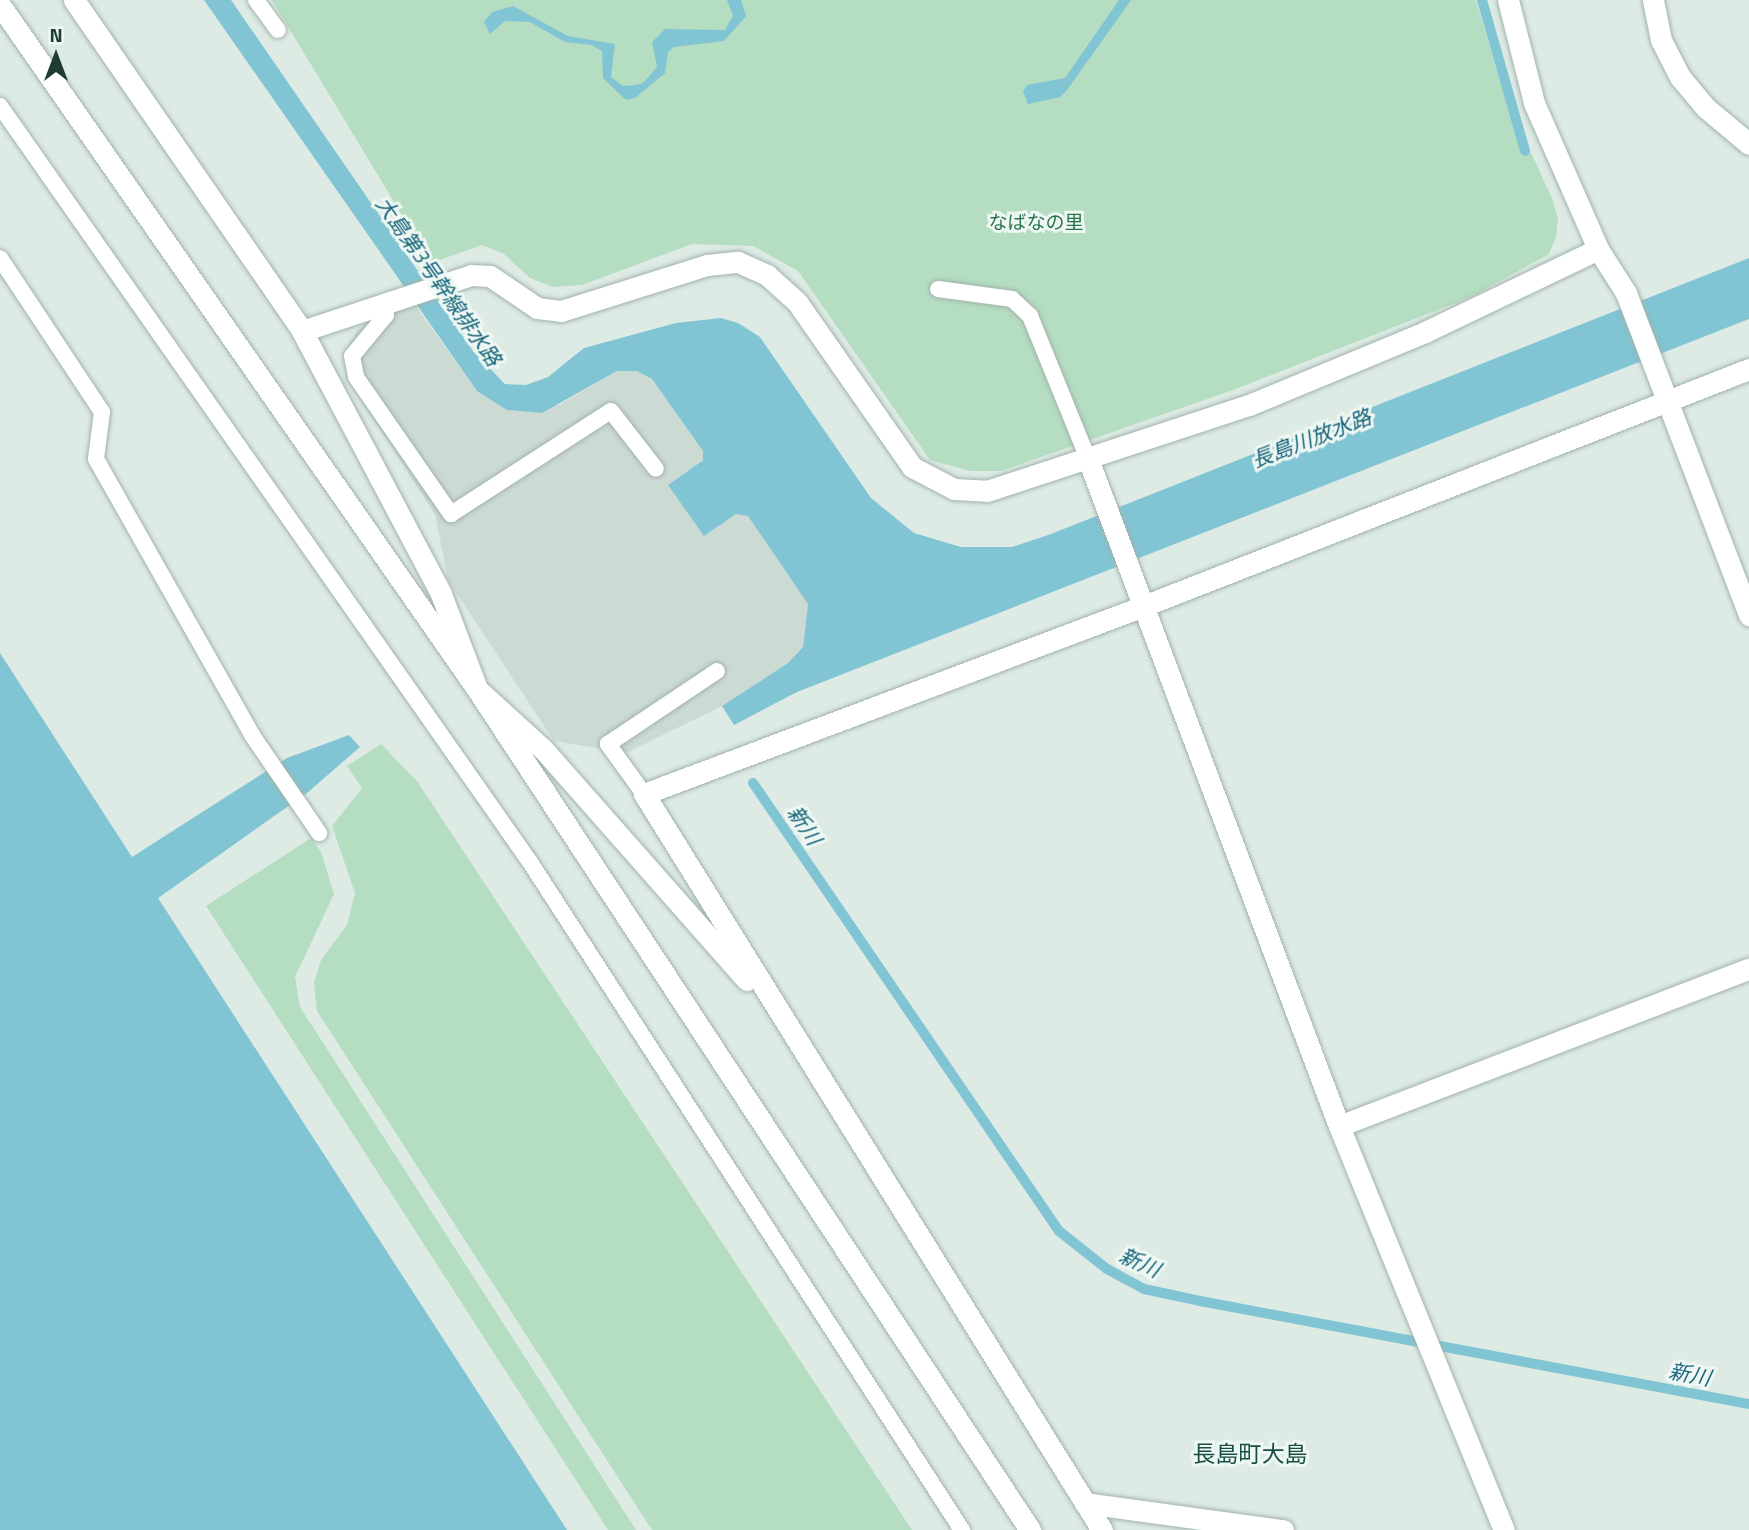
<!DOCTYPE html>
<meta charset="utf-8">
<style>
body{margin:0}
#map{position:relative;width:1749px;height:1530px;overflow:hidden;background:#deebe5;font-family:"Titillium Web","Noto Sans JP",sans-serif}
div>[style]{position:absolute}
.built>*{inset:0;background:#ccdad4}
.green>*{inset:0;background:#b5ddc1}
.water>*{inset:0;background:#81c4d4}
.stream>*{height:10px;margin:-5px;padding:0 5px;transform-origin:5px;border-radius:5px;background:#81c4d4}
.roads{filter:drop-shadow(0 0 2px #a1b3ac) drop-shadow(0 0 2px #a1b3ac)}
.service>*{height:16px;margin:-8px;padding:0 8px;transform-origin:8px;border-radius:8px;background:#fff}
.minor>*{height:21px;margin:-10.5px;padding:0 10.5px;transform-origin:10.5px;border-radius:10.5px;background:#fff}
.tertiary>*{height:21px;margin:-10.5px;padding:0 10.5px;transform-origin:10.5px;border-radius:10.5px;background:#fff}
span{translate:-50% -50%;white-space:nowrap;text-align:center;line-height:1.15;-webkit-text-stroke:6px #eef7f3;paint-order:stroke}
.park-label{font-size:19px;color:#267448}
.water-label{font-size:21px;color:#16657a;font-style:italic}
.quarter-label{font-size:23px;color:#194e43}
.north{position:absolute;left:21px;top:21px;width:70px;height:70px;-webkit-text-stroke:5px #eef7f3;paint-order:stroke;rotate:0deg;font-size:19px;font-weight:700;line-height:28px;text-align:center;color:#1e3b34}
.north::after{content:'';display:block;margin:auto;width:24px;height:32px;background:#1e3b34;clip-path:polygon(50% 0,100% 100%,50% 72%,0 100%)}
</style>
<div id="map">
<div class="built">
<i style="clip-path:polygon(415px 305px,477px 391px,559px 405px,617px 371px,637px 371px,652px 379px,703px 451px,703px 459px,668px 485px,748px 516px,808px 604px,803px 647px,788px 663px,722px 706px,626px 753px,554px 741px,448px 580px,435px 514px,346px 377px,345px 354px,357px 330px)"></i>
</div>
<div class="green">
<i style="clip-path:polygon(272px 0,1476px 0,1522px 156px,1531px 153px,1552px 198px,1558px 219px,1556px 238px,1549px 254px,1471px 297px,1233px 390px,1001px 471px,970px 471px,930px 460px,798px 271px,753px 246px,692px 244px,582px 285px,553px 287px,530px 278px,504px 254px,482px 245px,431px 263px)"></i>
<i style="clip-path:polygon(381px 744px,417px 781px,912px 1530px,652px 1530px,317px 1011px,314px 983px,321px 960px,347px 925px,355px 893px,332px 826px,362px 788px,347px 766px)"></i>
<i style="clip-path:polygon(311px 838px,321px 852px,334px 894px,295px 977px,300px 1007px,636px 1530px,608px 1530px,206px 906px)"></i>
</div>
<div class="water">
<i style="clip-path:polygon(204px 0,231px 0,473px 351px,505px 384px,526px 385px,548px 377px,584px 348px,676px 323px,721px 318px,738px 323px,760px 337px,871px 498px,914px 533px,961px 547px,1012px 547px,1051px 534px,1749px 258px,1749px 319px,797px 692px,734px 725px,722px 706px,788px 663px,803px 647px,808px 604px,748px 516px,736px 514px,704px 536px,668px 485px,703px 460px,703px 451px,652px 379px,637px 371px,617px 371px,542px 413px,507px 410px,477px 391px)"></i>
<i style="clip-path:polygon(727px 0,741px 0,746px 16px,724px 41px,674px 47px,668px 52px,665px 73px,635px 98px,626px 100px,603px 78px,602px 51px,592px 45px,565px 42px,530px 22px,505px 21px,490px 34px,484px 22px,492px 12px,513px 6px,568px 36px,615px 44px,611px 77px,623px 86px,635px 85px,643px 83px,657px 67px,652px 42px,665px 29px,725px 30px,733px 16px)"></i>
<i style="clip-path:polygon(1119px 0,1131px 0,1067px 90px,1060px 97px,1028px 104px,1023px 91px,1027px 85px,1065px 78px)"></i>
<i style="clip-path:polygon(0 653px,132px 857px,287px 758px,349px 735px,360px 747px,307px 793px,158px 898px,567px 1530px,0 1530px)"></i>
</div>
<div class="stream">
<i style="left:1482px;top:0;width:157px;rotate:74.1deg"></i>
<i style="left:753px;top:783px;width:543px;rotate:55.67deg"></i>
<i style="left:1059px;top:1231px;width:61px;rotate:38.4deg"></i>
<i style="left:1107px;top:1269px;width:42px;rotate:28.4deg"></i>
<i style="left:1144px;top:1289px;width:57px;rotate:12.1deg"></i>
<i style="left:1200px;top:1301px;width:559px;rotate:10.63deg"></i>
</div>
<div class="roads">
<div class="service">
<i style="left:256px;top:0;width:37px;rotate:54deg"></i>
<i style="left:0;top:106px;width:923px;rotate:54.97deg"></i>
<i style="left:530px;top:862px;width:796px;rotate:57.11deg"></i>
<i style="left:0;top:258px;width:185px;rotate:56.5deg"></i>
<i style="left:102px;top:412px;width:47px;rotate:97.3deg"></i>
<i style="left:96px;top:459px;width:317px;rotate:60.5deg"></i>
<i style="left:252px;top:735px;width:119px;rotate:55.6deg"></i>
<i style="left:938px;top:289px;width:75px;rotate:7.7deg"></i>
<i style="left:1012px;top:299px;width:25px;rotate:43deg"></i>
<i style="left:1030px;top:316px;width:154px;rotate:67.9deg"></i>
<i style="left:381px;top:303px;width:13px;rotate:67deg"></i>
<i style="left:386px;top:315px;width:53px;rotate:129.7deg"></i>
<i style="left:352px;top:356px;width:21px;rotate:79deg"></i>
<i style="left:356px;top:377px;width:167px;rotate:55.3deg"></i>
<i style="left:451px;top:514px;width:190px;rotate:-32.8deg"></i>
<i style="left:611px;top:411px;width:73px;rotate:52.2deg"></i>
<i style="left:644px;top:794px;width:62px;rotate:-125.8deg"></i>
<i style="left:608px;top:744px;width:131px;rotate:-33.8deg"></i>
</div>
<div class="minor">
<i style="left:74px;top:0;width:402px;rotate:55.4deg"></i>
<i style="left:302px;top:331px;width:297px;rotate:62.1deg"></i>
<i style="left:441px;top:594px;width:102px;rotate:69.2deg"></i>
<i style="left:477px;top:689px;width:89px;rotate:42.3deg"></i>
<i style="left:543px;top:749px;width:308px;rotate:48.6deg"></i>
<i style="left:1508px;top:0;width:106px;rotate:75.8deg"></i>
<i style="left:1534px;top:103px;width:159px;rotate:66.3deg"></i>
<i style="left:1598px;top:249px;width:52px;rotate:57.5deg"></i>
<i style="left:1626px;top:293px;width:345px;rotate:69.1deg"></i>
<i style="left:1653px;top:0;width:41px;rotate:78.7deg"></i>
<i style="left:1661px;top:40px;width:42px;rotate:62.8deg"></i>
<i style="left:1680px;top:77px;width:40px;rotate:50deg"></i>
<i style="left:1706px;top:108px;width:56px;rotate:39.9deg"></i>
<i style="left:302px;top:331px;width:178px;rotate:-18.3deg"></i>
<i style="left:471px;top:275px;width:19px;rotate:3deg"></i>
<i style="left:490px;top:276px;width:57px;rotate:34.2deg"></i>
<i style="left:537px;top:308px;width:24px;rotate:7deg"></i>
<i style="left:561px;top:311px;width:153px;rotate:-17.5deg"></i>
<i style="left:707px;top:265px;width:31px;rotate:-6deg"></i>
<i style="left:738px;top:262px;width:32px;rotate:24deg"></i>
<i style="left:767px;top:275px;width:40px;rotate:42deg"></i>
<i style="left:797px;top:302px;width:201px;rotate:55.1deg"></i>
<i style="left:912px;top:467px;width:47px;rotate:27.6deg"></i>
<i style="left:954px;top:489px;width:33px;rotate:3deg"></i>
<i style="left:987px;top:491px;width:276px;rotate:-18.2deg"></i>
<i style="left:1249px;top:405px;width:191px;rotate:-22.5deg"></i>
<i style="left:1425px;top:332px;width:192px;rotate:-25.6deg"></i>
<i style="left:1088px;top:459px;width:713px;rotate:69.38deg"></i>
<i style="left:1339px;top:1126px;width:436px;rotate:67.8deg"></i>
<i style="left:1339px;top:1126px;width:439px;rotate:-21deg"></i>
<i style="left:1085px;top:1503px;width:200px;rotate:7.8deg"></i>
<i style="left:1102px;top:1530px;width:867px;rotate:-121.89deg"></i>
<i style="left:644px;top:794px;width:531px;rotate:-20.62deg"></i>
<i style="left:1141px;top:607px;width:653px;rotate:-21.38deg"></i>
</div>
<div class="tertiary">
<i style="left:0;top:5px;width:834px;rotate:55.11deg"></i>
<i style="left:477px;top:689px;width:1007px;rotate:56.67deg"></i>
</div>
</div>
<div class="park-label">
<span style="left:1036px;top:222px">なばなの里</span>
</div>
<div class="water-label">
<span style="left:439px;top:281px;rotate:55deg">大島第3号幹線排水路</span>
<span style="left:1311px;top:438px;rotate:-21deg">長島川放水路</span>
<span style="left:805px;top:825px;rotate:56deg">新川</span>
<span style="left:1140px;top:1262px;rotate:24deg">新川</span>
<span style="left:1690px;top:1374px;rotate:11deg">新川</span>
</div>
<div class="quarter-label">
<span style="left:1250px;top:1454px">長島町大島</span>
</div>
<div class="north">N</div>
</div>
